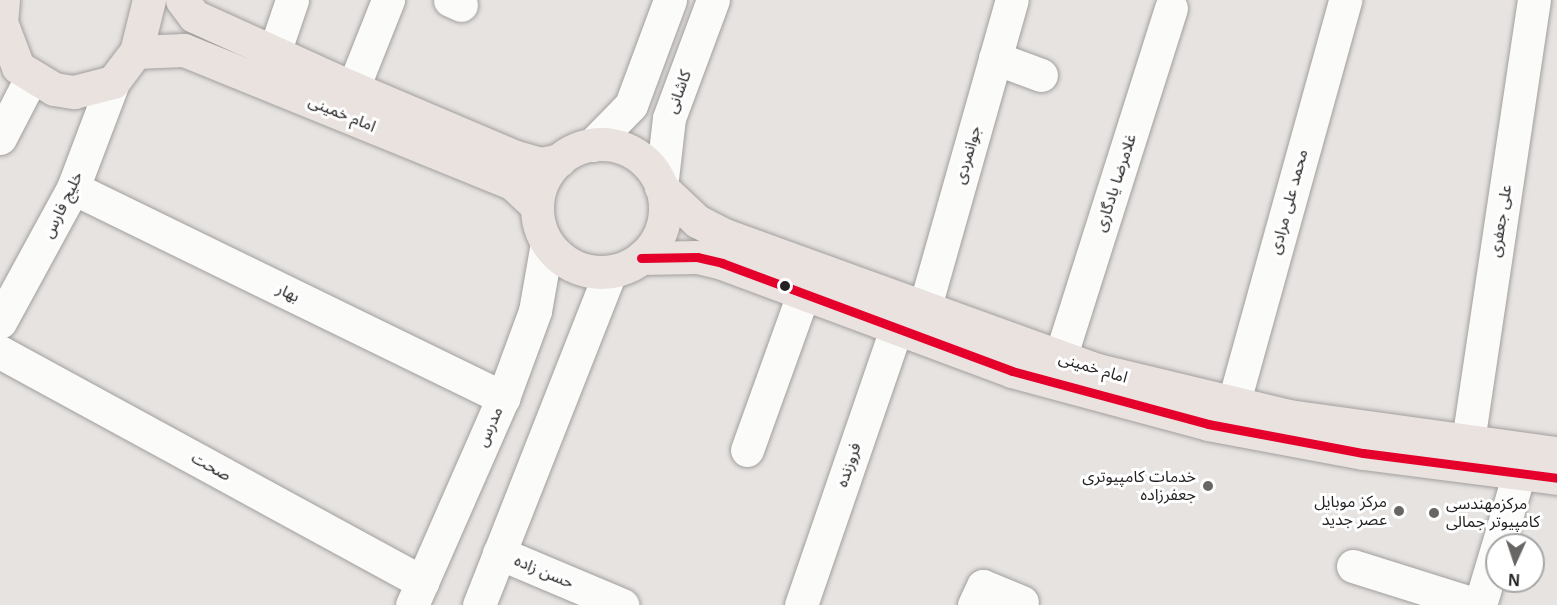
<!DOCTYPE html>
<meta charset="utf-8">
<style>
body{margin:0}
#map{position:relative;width:1557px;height:605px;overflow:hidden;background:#e6e3e1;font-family:Helvetica,"Noto Sans Arabic",sans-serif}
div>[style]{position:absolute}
.roads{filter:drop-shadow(0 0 2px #a19f9e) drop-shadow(0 0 2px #a19f9e)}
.minor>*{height:33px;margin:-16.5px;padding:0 16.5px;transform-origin:16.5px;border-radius:16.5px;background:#fbfbfa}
.major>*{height:33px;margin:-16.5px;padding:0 16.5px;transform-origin:16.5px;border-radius:16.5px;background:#e9e2de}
.major>.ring{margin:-16.5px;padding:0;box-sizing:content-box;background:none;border:33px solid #e9e2de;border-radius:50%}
.bus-1>*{height:9px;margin:-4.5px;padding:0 4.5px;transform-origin:4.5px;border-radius:4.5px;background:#e4002b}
.dots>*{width:16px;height:16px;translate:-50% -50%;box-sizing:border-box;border:3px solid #fff;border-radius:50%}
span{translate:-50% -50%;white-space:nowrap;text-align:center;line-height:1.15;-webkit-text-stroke:6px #fff;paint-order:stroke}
.street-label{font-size:16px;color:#242222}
.poi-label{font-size:16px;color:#242222}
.right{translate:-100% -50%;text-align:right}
.left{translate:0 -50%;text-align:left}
.north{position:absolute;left:1485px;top:533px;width:60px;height:60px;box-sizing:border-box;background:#fff;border:2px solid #a7a7a7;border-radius:50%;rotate:183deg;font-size:16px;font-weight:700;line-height:24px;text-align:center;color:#242222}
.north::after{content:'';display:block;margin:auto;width:21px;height:27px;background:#686665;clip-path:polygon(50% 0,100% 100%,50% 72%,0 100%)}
</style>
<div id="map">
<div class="roads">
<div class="minor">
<i style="left:450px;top:0;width:12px;rotate:24deg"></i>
<i style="left:274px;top:53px;width:56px;rotate:-71.2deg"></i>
<i style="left:995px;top:58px;width:49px;rotate:20.3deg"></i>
<i style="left:353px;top:88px;width:95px;rotate:-68.3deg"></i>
<i style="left:0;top:138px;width:68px;rotate:-62.7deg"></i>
<i style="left:592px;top:145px;width:56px;rotate:-45.7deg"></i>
<i style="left:631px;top:105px;width:112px;rotate:-69.6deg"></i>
<i style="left:661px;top:187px;width:69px;rotate:-83.4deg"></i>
<i style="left:669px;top:118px;width:126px;rotate:-69.6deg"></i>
<i style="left:73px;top:188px;width:479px;rotate:26deg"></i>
<i style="left:924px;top:310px;width:322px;rotate:-74.2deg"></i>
<i style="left:0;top:322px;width:153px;rotate:-61.4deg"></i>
<i style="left:73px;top:188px;width:113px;rotate:-69.3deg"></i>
<i style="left:0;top:352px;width:481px;rotate:28.6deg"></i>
<i style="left:1060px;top:358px;width:367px;rotate:-72.4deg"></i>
<i style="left:1233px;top:405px;width:420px;rotate:-74.5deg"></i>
<i style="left:1468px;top:441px;width:446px;rotate:-81.5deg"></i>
<i style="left:747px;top:450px;width:168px;rotate:-70.2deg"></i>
<i style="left:1498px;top:545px;width:75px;rotate:-73.7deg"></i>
<i style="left:499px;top:553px;width:134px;rotate:22.9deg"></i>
<i style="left:1353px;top:566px;width:130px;rotate:17.5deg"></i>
<i style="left:412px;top:605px;width:226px;rotate:-66.3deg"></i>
<i style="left:503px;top:398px;width:93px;rotate:-69.8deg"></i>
<i style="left:535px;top:311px;width:69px;rotate:-80deg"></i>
<i style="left:479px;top:605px;width:358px;rotate:-68.5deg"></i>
<i style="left:801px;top:605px;width:295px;rotate:-71deg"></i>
<i style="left:974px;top:605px;width:21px;rotate:-65deg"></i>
<i style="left:983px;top:586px;width:42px;rotate:22.3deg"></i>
<i style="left:1480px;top:605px;width:59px;rotate:-73.4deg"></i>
</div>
<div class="major">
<i style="left:3px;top:0;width:22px;rotate:95deg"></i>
<i style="left:1px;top:22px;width:48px;rotate:69.3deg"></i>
<i style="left:18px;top:67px;width:42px;rotate:31.4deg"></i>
<i style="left:54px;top:89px;width:20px;rotate:9deg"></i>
<i style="left:74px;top:92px;width:40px;rotate:-14.4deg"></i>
<i style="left:113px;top:82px;width:38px;rotate:-53deg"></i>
<i style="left:136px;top:52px;width:54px;rotate:-76deg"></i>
<i style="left:182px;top:0;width:20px;rotate:53deg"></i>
<i style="left:194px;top:16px;width:175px;rotate:24.4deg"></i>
<i style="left:353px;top:88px;width:174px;rotate:23deg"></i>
<i style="left:513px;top:156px;width:29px;rotate:16deg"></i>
<i style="left:541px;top:164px;width:19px;rotate:-12deg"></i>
<i style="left:136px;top:52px;width:48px;rotate:-2.4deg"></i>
<i style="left:184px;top:50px;width:354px;rotate:22.1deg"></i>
<i style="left:512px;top:183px;width:34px;rotate:43deg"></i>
<i class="ring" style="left:537px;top:144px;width:95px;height:95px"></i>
<i style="left:661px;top:187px;width:50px;rotate:43.4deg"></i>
<i style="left:697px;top:221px;width:34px;rotate:27deg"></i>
<i style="left:727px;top:236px;width:394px;rotate:19.9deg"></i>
<i style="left:1097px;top:370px;width:197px;rotate:13.5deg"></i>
<i style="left:1289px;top:416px;width:271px;rotate:7.9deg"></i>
<i style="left:641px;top:258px;width:56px;rotate:-1deg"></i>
<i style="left:697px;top:257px;width:26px;rotate:13deg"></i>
<i style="left:722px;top:263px;width:309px;rotate:20.4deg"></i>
<i style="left:1012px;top:371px;width:203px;rotate:15.1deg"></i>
<i style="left:1208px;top:424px;width:158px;rotate:10.6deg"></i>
<i style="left:1363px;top:453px;width:196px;rotate:7.3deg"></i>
</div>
</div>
<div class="bus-1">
<i style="left:641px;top:258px;width:56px;rotate:-1deg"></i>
<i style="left:697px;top:257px;width:26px;rotate:13deg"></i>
<i style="left:722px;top:263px;width:309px;rotate:20.4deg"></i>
<i style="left:1012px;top:371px;width:203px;rotate:15.1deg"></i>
<i style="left:1208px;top:424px;width:158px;rotate:10.6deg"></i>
<i style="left:1363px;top:453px;width:196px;rotate:7.3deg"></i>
</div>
<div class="dots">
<i style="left:785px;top:286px;background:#242222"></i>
<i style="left:1208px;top:486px;background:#686665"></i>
<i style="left:1399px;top:511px;background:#686665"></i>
<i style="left:1434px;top:513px;background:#686665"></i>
</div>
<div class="street-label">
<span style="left:679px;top:92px;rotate:-70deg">کاشانی</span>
<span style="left:342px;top:114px;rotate:22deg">امام خمینی</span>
<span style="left:968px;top:155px;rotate:-74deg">جوانمردی</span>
<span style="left:1116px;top:183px;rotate:-72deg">غلامرضا یادگاری</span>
<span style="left:1289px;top:202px;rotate:-75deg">محمد علی مرادی</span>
<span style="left:63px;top:205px;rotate:-64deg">خلیج فارس</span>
<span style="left:1501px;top:221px;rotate:-81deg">علی جعفری</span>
<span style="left:288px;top:293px;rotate:26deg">بهار</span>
<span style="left:1093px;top:368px;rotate:17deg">امام خمینی</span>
<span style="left:490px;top:427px;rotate:-66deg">مدرس</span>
<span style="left:849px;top:465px;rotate:-71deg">فروزنده</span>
<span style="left:211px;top:467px;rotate:29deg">صحت</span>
<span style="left:544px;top:572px;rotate:23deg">حسن زاده</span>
</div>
<div class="poi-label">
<span class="right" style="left:1196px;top:486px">خدمات کامپیوتری<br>جعفرزاده</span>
<span class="right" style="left:1387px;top:511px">مرکز موبایل<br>عصر جدید</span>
<span class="left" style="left:1446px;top:513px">مرکزمهندسی<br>کامپیوتر جمالی</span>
</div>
<div class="north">N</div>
</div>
